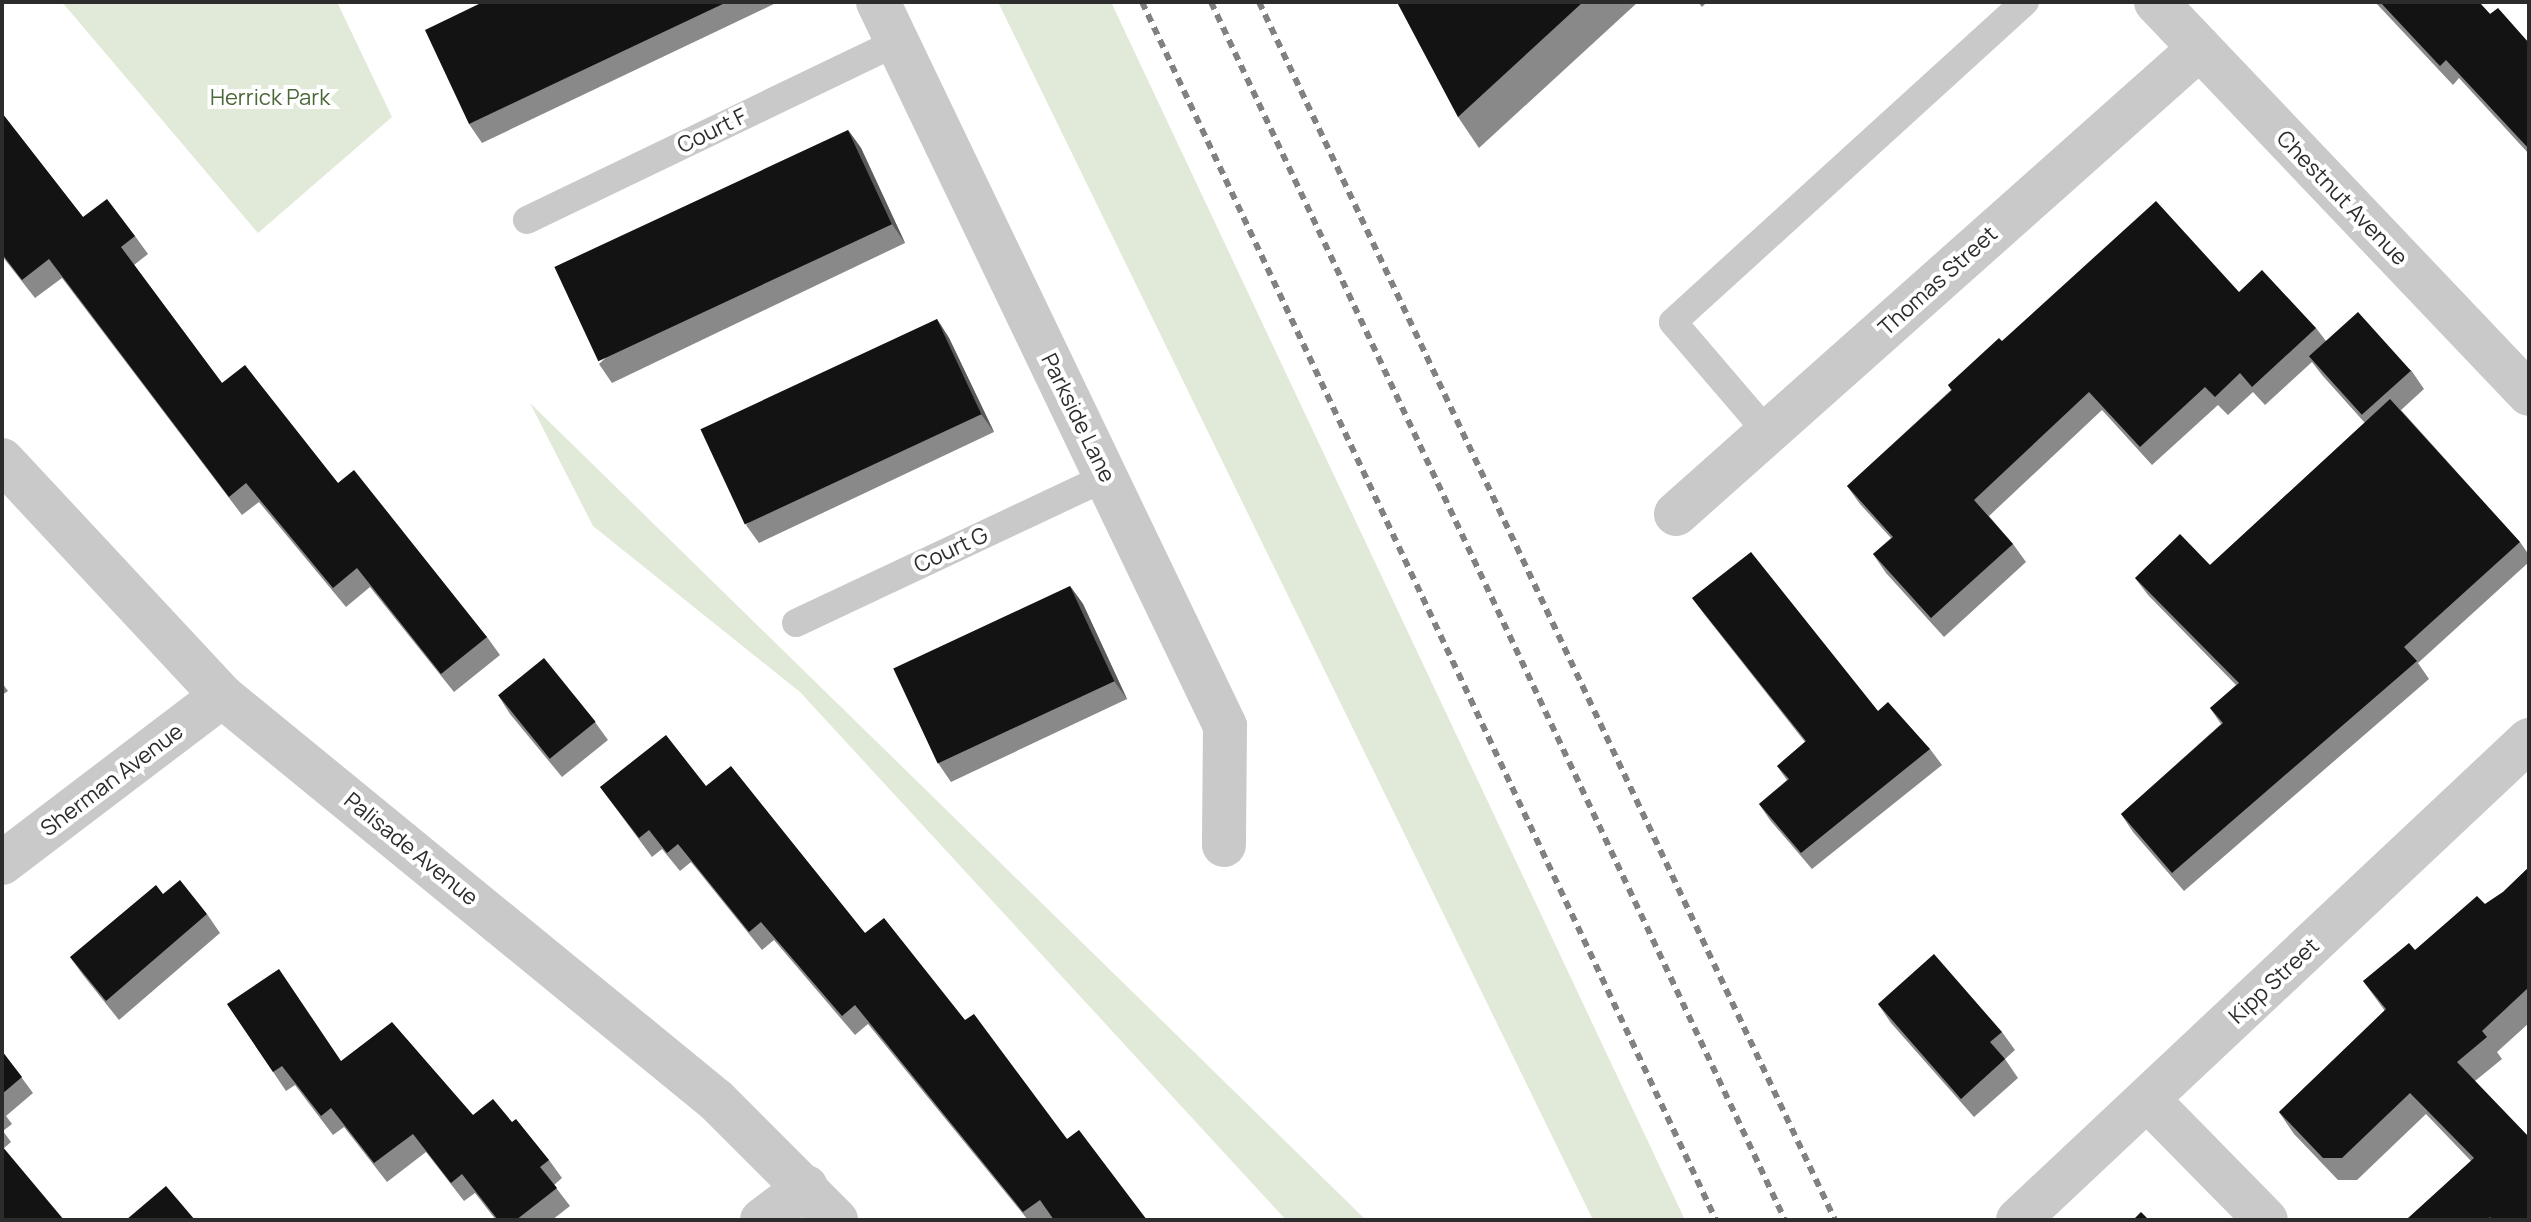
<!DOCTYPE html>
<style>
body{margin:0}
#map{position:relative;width:2531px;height:1222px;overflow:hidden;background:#fff;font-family:Manrope,sans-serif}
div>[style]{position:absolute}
.green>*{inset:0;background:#e1ead8}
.service>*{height:28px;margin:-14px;padding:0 14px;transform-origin:14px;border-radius:14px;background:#c9c9c9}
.minor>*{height:44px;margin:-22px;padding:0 22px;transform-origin:22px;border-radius:22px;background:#c9c9c9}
.tertiary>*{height:44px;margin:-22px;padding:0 22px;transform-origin:22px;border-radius:22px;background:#c9c9c9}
.rail>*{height:6px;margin-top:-3px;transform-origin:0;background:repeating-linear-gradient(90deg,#818181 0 8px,transparent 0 14px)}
.wall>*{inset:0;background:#898989}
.shaded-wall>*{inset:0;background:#5a5a5a}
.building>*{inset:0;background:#131313;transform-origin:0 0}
span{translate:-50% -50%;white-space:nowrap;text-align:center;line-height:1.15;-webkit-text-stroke:8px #fff;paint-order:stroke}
.park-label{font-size:22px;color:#4c6839}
.street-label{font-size:22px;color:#2c2c2c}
.frame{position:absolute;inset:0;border:4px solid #2c2c2c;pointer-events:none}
</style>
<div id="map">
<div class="green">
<i style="clip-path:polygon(62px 2px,337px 2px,392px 117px,258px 233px)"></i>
<i style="clip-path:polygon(998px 2px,1111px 2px,1685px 1220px,1593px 1220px)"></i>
<i style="clip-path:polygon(530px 403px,1366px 1220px,1286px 1220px,800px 692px,593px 526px)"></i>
</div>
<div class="service">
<i style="left:527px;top:220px;width:411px;rotate:-25.7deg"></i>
<i style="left:1768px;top:433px;width:146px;rotate:-130.6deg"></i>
<i style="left:1673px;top:322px;width:476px;rotate:-42.3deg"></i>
<i style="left:796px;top:623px;width:343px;rotate:-25.2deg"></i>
</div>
<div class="minor">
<i style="left:878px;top:2px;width:803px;rotate:64.39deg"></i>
<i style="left:1225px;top:726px;width:119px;rotate:90.5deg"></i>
<i style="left:2156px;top:2px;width:541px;rotate:46.42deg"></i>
<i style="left:1676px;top:514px;width:701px;rotate:-41.65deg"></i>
<i style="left:2px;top:863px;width:276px;rotate:-37.2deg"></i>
<i style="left:2148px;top:1100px;width:168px;rotate:45.5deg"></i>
<i style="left:762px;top:1220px;width:55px;rotate:-36.9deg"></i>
<i style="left:2018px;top:1220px;width:701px;rotate:-43.21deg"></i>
</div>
<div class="tertiary">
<i style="left:2px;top:460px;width:323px;rotate:47deg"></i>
<i style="left:222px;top:696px;width:638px;rotate:39.28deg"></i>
<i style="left:716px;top:1100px;width:170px;rotate:45deg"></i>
</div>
<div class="rail">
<i style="left:1142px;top:2px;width:1346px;rotate:64.77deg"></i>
<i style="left:1211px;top:2px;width:1346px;rotate:64.77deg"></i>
<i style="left:1259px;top:2px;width:1347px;rotate:64.69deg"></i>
</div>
<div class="wall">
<i style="clip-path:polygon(483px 2px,776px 2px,776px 3px,482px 143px,469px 124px)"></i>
<i style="clip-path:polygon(1397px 2px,1638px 2px,1479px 148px,1458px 117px)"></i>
<i style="clip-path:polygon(1698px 2px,1707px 2px,1702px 7px)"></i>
<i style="clip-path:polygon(2375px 2px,2479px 2px,2490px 14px,2529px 43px,2529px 154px,2459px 78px,2453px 85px)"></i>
<i style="clip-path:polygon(2px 113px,83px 217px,135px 236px,148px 254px,134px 265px,222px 383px,338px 483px,487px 637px,500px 655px,454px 692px,370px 587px,346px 607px,259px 502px,242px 515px,62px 278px,35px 298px,2px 256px)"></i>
<i style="clip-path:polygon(848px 130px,861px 148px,905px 243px,612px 383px,599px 364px)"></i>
<i style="clip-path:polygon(2239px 292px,2316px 328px,2326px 341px,2411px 370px,2424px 389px,2401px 410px,2520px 542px,2529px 555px,2529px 562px,2418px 663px,2429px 679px,2184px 891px,2133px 832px,2121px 814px,2221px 724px,2210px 708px,2236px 685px,2148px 595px,2135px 578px,2210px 565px,2365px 423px,2322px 375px,2312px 362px,2265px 405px,2253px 392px,2228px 415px,2218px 405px,2152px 465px,2102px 410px,1989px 516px,2013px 544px,2026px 562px,1944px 637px,1886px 573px,1873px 554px,1891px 538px,1860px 504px,1847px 486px,1951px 390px,1948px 385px,2002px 341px)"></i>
<i style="clip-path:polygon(937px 319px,949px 338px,994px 432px,759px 543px,746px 525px)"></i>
<i style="clip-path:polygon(1070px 586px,1083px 604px,1127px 699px,951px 782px,938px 763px)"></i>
<i style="clip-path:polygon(1692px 598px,1878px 711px,1930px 749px,1942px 765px,1812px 869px,1770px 820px,1759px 804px,1787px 780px,1777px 766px,1805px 742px,1704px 614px)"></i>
<i style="clip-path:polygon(2px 683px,8px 691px,2px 695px)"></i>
<i style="clip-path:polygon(498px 695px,595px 722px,608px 740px,562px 777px,510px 714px)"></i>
<i style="clip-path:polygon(706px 786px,865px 933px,965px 1020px,1067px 1139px,1147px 1220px,1054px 1220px,1052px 1218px,1050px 1220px,1028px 1220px,868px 1024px,855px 1035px,774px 940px,762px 950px,691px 862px,680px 871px,662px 849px,652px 857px,600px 787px)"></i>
<i style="clip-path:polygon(2529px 867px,2529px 1023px,2497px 1052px,2502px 1059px,2475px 1081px,2529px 1220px,2406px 1220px,2471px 1161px,2426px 1114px,2357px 1180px,2338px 1180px,2294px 1134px,2279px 1112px,2385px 1011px,2363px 981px,2415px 950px,2485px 904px,2503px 892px)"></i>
<i style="clip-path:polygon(207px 914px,220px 933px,119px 1020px,83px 975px,70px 957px)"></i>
<i style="clip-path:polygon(227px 1004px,341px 1061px,473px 1115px,512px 1122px,549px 1160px,562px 1178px,554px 1185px,570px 1206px,552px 1220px,496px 1220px,475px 1193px,464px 1201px,426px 1152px,387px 1182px,344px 1127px,333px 1135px,295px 1085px,286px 1091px)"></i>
<i style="clip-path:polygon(1878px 1004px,2002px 1032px,2015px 1050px,2005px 1059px,2018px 1078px,1974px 1117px,1891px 1023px)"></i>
<i style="clip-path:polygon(2px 1051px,33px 1093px,6px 1116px,12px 1124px,3px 1131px,11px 1142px,4px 1148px,2px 1220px)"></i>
</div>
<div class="shaded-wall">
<i style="clip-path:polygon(848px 130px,861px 148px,905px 243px,892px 224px)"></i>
<i style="clip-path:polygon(937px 319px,949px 338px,994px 432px,981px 414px)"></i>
<i style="clip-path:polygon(1070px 586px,1083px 604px,1127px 699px,1114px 681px)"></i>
</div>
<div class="building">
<i style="clip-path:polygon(483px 2px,727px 2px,469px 124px,425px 30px)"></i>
<i style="clip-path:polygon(1397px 2px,1583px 2px,1458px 117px)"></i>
<i style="clip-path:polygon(2380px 2px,2479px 2px,2490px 14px,2498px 8px,2529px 43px,2529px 149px,2446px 60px,2440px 66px)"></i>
<i style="clip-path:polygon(2px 113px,83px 217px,107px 199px,135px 236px,121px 247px,222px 383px,245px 365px,338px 483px,354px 470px,487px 637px,441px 674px,357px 568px,333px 588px,246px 483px,229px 497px,49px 259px,22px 280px,2px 254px)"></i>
<i style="left:848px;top:130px;width:104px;height:324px;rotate:65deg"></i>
<i style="clip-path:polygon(2156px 201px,2239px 292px,2262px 270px,2316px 328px,2252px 387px,2240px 373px,2215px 397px,2205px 387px,2140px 447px,2089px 392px,1974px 500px,2013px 544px,1931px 618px,1873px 554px,1893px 537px,1847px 486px,1952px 390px,1948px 385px,1999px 338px,2002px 341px)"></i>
<i style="left:2358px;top:312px;width:79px;height:66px;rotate:48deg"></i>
<i style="left:937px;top:319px;width:105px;height:261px;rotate:65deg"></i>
<i style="clip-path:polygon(2390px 399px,2520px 542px,2404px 647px,2417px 661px,2172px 873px,2121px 814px,2223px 723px,2210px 708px,2239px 683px,2135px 578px,2180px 534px,2210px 565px)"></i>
<i style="clip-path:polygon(1751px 552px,1878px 711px,1888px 702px,1930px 749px,1801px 853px,1759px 804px,1789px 779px,1777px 766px,1806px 741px,1692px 598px)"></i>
<i style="left:1070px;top:586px;width:105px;height:195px;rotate:65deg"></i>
<i style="left:544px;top:658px;width:82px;height:59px;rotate:51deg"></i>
<i style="clip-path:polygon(666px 735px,706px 786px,731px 766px,865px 933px,884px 918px,965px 1020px,974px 1014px,1067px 1139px,1079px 1130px,1147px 1220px,1054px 1220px,1040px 1200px,1023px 1212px,855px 1005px,842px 1016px,761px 922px,749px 932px,678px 844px,667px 853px,649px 830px,639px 838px,600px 787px)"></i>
<i style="clip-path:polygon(2529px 867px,2529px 987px,2482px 1031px,2487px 1037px,2457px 1062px,2529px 1137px,2529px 1220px,2492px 1220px,2490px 1217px,2487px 1220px,2406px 1220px,2474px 1158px,2410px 1093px,2342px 1158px,2323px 1158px,2279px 1112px,2386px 1009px,2363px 981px,2409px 943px,2415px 950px,2477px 896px,2485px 904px,2503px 892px)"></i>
<i style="clip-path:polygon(180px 880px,207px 914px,106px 1001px,70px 957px,156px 885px,163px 894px)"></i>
<i style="clip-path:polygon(1934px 954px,2002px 1032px,1990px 1042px,2005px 1059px,1961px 1099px,1878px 1004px)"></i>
<i style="clip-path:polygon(279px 969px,341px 1061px,392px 1022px,473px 1115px,493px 1099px,512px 1122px,516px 1119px,549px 1160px,540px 1167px,557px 1188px,516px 1220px,498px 1220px,462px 1174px,451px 1183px,413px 1134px,374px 1163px,331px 1108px,321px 1116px,282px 1066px,273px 1072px,227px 1004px)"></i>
<i style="clip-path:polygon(2px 1051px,22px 1077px,2px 1094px)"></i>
<i style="clip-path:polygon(2px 1146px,64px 1220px,2px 1220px)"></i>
<i style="clip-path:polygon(166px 1186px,195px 1220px,126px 1220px)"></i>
<i style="clip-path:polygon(2141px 1212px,2149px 1220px,2133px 1220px)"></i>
</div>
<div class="park-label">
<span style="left:270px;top:98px">Herrick Park</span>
</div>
<div class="street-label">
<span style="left:712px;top:131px;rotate:-26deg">Court F</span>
<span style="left:2342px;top:198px;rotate:46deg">Chestnut Avenue</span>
<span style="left:1938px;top:281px;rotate:-42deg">Thomas Street</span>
<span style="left:1078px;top:418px;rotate:64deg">Parkside Lane</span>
<span style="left:951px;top:550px;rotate:-25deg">Court G</span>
<span style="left:112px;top:780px;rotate:-37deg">Sherman Avenue</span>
<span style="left:411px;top:849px;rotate:39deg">Palisade Avenue</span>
<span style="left:2274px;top:981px;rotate:-43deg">Kipp Street</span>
</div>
<div class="frame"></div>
</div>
